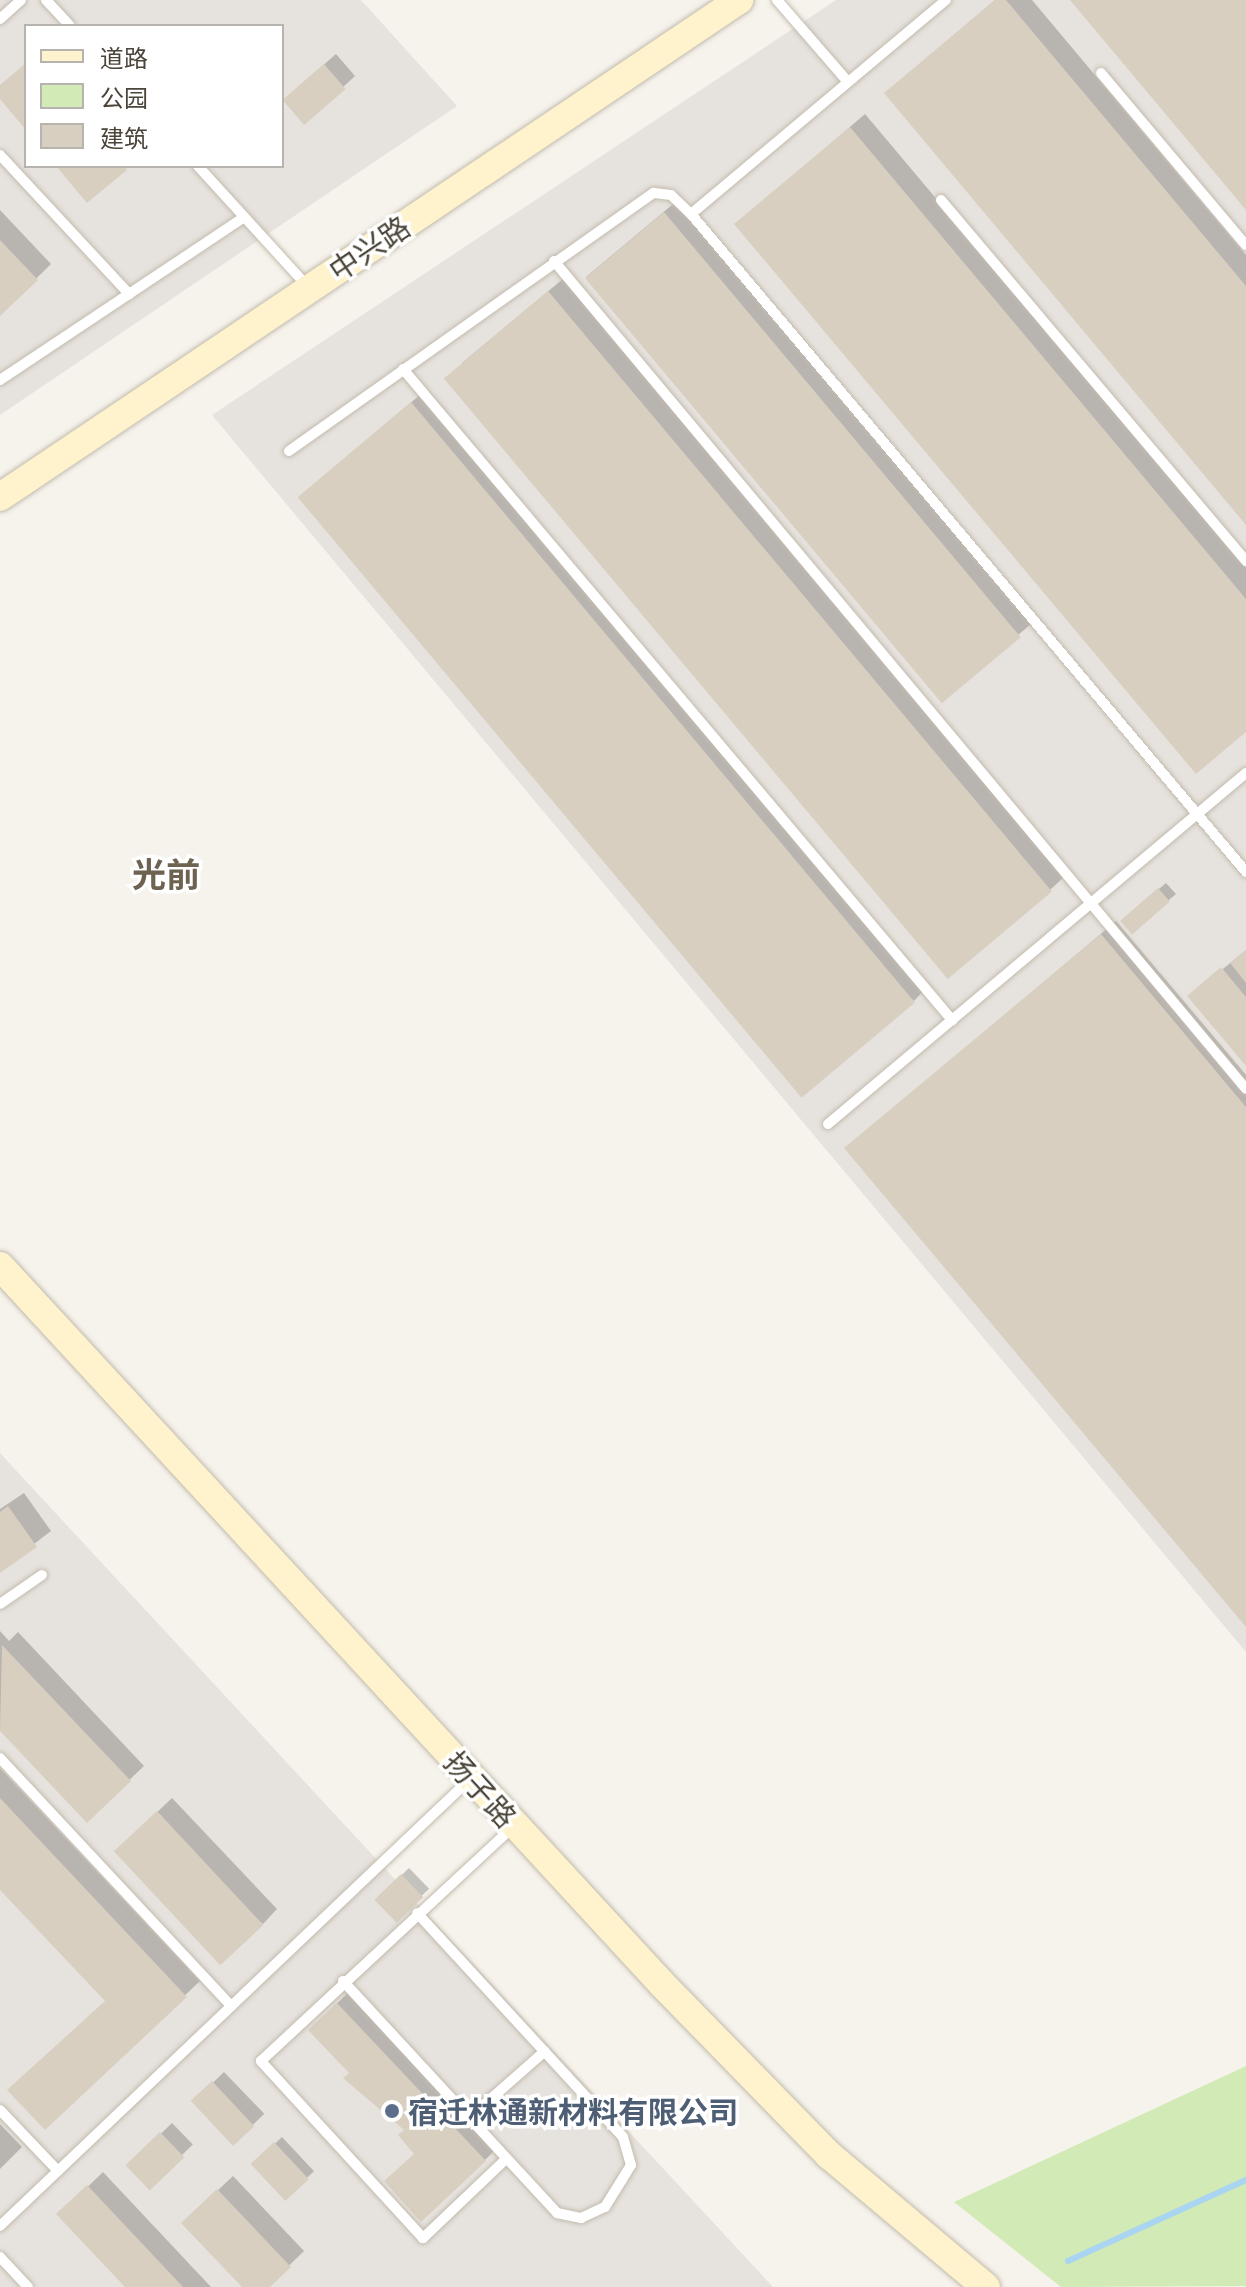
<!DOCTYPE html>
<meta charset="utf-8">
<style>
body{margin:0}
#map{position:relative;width:1246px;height:2287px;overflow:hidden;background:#f6f3ec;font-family:"Exo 2","Noto Sans SC",sans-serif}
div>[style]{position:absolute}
.industrial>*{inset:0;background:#e6e2dd}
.green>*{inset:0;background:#d2eab5}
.shadow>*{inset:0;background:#0003;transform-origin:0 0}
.stream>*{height:6px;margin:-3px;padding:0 3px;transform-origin:3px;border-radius:3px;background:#a9d4f2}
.building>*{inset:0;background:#d8cfc1;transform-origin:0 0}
.roads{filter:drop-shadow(0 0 2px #c2bbae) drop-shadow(0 0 2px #c2bbae)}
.lane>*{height:10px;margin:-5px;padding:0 5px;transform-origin:5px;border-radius:5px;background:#fff}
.secondary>*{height:28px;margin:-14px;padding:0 14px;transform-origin:14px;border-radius:14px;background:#fff3cd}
.dots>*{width:22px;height:22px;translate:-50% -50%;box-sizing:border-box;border:4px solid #fff;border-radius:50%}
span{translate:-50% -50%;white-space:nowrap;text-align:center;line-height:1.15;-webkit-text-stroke:7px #fff;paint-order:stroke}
.street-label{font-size:30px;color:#4b4439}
.service-label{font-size:30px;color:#4e5e75;font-weight:700}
.left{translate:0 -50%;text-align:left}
.quarter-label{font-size:34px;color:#6e6250;font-weight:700}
.legend{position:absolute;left:24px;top:24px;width:260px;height:144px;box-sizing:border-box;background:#fff;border:2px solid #b7b4b0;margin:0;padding:10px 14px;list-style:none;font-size:24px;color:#4b4439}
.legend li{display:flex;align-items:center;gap:16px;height:40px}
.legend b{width:40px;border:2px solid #b7b4b0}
</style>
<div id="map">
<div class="industrial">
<i style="clip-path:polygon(evenodd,0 0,361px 0,457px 106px,0 415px,0 0,26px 26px,282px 26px,282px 166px,26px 166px,26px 26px)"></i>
<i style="clip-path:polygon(836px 0,1246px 0,1246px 1652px,212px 415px)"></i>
<i style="clip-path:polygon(0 1453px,24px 1479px,773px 2287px,0 2287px)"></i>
</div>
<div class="green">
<i style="clip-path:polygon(1246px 2066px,1246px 2286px,1061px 2287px,954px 2202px)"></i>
</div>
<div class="shadow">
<i style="clip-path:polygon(995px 0,1032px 0,1246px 255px,1246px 522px,886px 93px)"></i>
<i style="clip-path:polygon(336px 54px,355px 76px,305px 122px,296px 89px)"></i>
<i style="clip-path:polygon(865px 114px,1246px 567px,1246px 729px,737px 224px)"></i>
<i style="left:679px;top:199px;width:552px;height:121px;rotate:50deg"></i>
<i style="clip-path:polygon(0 210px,51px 264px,0 314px)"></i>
<i style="clip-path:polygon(564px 278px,1065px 876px,1050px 890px,462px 363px)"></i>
<i style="clip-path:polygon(427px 389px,928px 986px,914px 1001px,299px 497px)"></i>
<i style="clip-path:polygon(1166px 883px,1176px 894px,1131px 932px,1129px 914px)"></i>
<i style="clip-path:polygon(1116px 921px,1246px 1075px,1246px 1623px,847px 1148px)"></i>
<i style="clip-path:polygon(1246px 950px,1246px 1063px,1190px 996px)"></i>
<i style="clip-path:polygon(24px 1493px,51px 1531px,0 1570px,0 1509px)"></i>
<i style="clip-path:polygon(0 1631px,9px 1641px,18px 1632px,144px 1766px,87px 1820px,0 1728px)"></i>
<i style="clip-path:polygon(0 1768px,200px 1981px,45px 2128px,108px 2000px,0 1887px)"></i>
<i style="clip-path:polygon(172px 1798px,277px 1909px,263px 1924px,131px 1837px)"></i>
<i style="left:409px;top:1868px;width:29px;height:45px;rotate:46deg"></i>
<i style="clip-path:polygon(352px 1989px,499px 2146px,485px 2160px,416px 2153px,406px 2130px,351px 2072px,325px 2015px)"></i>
<i style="left:224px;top:2072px;width:58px;height:42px;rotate:46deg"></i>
<i style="left:172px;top:2123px;width:30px;height:61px;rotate:46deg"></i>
<i style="clip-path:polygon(0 2124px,22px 2147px,0 2169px)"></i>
<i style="left:282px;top:2137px;width:47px;height:39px;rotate:47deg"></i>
<i style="clip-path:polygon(103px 2172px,211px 2287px,127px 2287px,74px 2200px)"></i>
<i style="clip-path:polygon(233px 2176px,304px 2251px,267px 2287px,245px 2287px,199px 2208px)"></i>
</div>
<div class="stream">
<i style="left:1068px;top:2261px;width:196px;rotate:-24.5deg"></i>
</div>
<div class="building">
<i style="clip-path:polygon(995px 0,1006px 0,1246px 286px,1246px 525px,884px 93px)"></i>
<i style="clip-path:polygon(1070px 0,1246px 0,1246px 210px)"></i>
<i style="clip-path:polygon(26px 63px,26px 130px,0 99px,0 85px)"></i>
<i style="left:324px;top:64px;width:33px;height:55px;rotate:49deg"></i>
<i style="clip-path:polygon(850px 127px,1246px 599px,1246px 732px,1196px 774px,734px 224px)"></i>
<i style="clip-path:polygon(56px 166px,124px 166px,127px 170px,87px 203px)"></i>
<i style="left:664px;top:212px;width:555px;height:103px;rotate:50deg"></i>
<i style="clip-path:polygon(0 240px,38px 280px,0 316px)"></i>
<i style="left:548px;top:291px;width:784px;height:136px;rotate:50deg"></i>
<i style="left:411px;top:402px;width:784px;height:148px;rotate:50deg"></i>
<i style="left:1158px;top:888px;width:18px;height:50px;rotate:49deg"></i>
<i style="clip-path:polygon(1101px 934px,1246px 1107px,1246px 1627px,844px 1148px)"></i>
<i style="clip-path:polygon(1246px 950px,1246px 983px,1230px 963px)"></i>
<i style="clip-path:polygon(1221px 967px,1246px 997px,1246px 1066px,1187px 996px)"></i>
<i style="clip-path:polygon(8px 1506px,37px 1547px,0 1573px,0 1512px)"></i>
<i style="clip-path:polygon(2px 1645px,131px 1781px,87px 1823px,0 1731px)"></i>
<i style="clip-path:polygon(0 1798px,187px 1997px,45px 2130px,7px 2090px,105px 2001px,0 1890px)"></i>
<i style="left:157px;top:1811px;width:156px;height:59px;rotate:47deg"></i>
<i style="left:401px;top:1874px;width:32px;height:37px;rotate:46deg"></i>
<i style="clip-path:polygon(337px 2003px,486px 2161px,421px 2222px,384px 2181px,414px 2154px,398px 2135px,404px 2130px,343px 2078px,349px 2073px,308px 2030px)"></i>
<i style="left:212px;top:2081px;width:62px;height:29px;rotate:47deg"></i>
<i style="left:160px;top:2132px;width:35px;height:48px;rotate:46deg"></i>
<i style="left:274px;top:2142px;width:51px;height:32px;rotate:47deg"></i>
<i style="clip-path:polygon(87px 2185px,183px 2287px,125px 2287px,56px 2214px)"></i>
<i style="clip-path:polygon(217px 2189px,291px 2267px,270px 2287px,242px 2287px,181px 2223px)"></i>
</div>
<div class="roads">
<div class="lane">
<i style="left:46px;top:0;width:35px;rotate:47deg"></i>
<i style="left:777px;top:0;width:108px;rotate:49.1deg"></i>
<i style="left:946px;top:0;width:333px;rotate:140deg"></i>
<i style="left:691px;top:214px;width:861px;rotate:49.85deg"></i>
<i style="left:0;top:19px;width:28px;rotate:-42deg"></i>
<i style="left:1101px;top:73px;width:225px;rotate:49.9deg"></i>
<i style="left:0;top:155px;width:190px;rotate:47.1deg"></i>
<i style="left:198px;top:166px;width:164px;rotate:47.7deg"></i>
<i style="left:941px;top:200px;width:473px;rotate:49.8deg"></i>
<i style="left:554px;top:261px;width:1079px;rotate:50.11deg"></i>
<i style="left:403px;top:369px;width:852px;rotate:49.86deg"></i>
<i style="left:0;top:380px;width:293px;rotate:-33.7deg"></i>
<i style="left:289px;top:451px;width:447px;rotate:-35.3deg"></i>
<i style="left:654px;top:193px;width:17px;rotate:7deg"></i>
<i style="left:671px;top:195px;width:28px;rotate:44deg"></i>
<i style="left:828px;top:1124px;width:546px;rotate:-40.02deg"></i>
<i style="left:0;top:1604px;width:51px;rotate:-34.6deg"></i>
<i style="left:0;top:1758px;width:339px;rotate:47deg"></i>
<i style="left:343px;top:1981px;width:316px;rotate:47.3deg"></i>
<i style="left:557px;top:2213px;width:25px;rotate:12deg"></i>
<i style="left:581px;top:2218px;width:26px;rotate:-25deg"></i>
<i style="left:605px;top:2207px;width:49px;rotate:-58.2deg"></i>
<i style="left:631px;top:2165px;width:29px;rotate:-106deg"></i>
<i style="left:623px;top:2137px;width:304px;rotate:-132.6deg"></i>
<i style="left:0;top:2110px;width:84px;rotate:46.4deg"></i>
<i style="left:469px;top:2118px;width:101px;rotate:-41.4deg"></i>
<i style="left:506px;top:2159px;width:115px;rotate:136.4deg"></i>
<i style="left:423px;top:2238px;width:240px;rotate:-132.5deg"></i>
<i style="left:261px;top:2061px;width:344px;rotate:-42.9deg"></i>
<i style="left:0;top:2226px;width:649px;rotate:-43.56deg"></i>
<i style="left:0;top:2257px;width:41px;rotate:47deg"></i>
</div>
<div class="secondary">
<i style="left:0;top:497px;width:891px;rotate:-33.92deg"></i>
<i style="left:0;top:1266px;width:978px;rotate:47.32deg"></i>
<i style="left:663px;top:1985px;width:238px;rotate:45.7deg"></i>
<i style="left:829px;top:2155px;width:205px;rotate:40.1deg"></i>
</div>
</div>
<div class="dots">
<i style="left:392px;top:2111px;background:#5c6f8a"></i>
</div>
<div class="street-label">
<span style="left:369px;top:248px;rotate:-34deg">中兴路</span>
<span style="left:481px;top:1789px;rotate:48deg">扬子路</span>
</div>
<div class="service-label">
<span class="left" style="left:408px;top:2111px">宿迁林通新材料有限公司</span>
</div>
<div class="quarter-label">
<span style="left:166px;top:874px">光前</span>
</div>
<ul class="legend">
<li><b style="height:10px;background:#fff3cd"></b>道路</li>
<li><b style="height:22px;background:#d2eab5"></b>公园</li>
<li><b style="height:22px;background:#d8cfc1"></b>建筑</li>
</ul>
</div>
